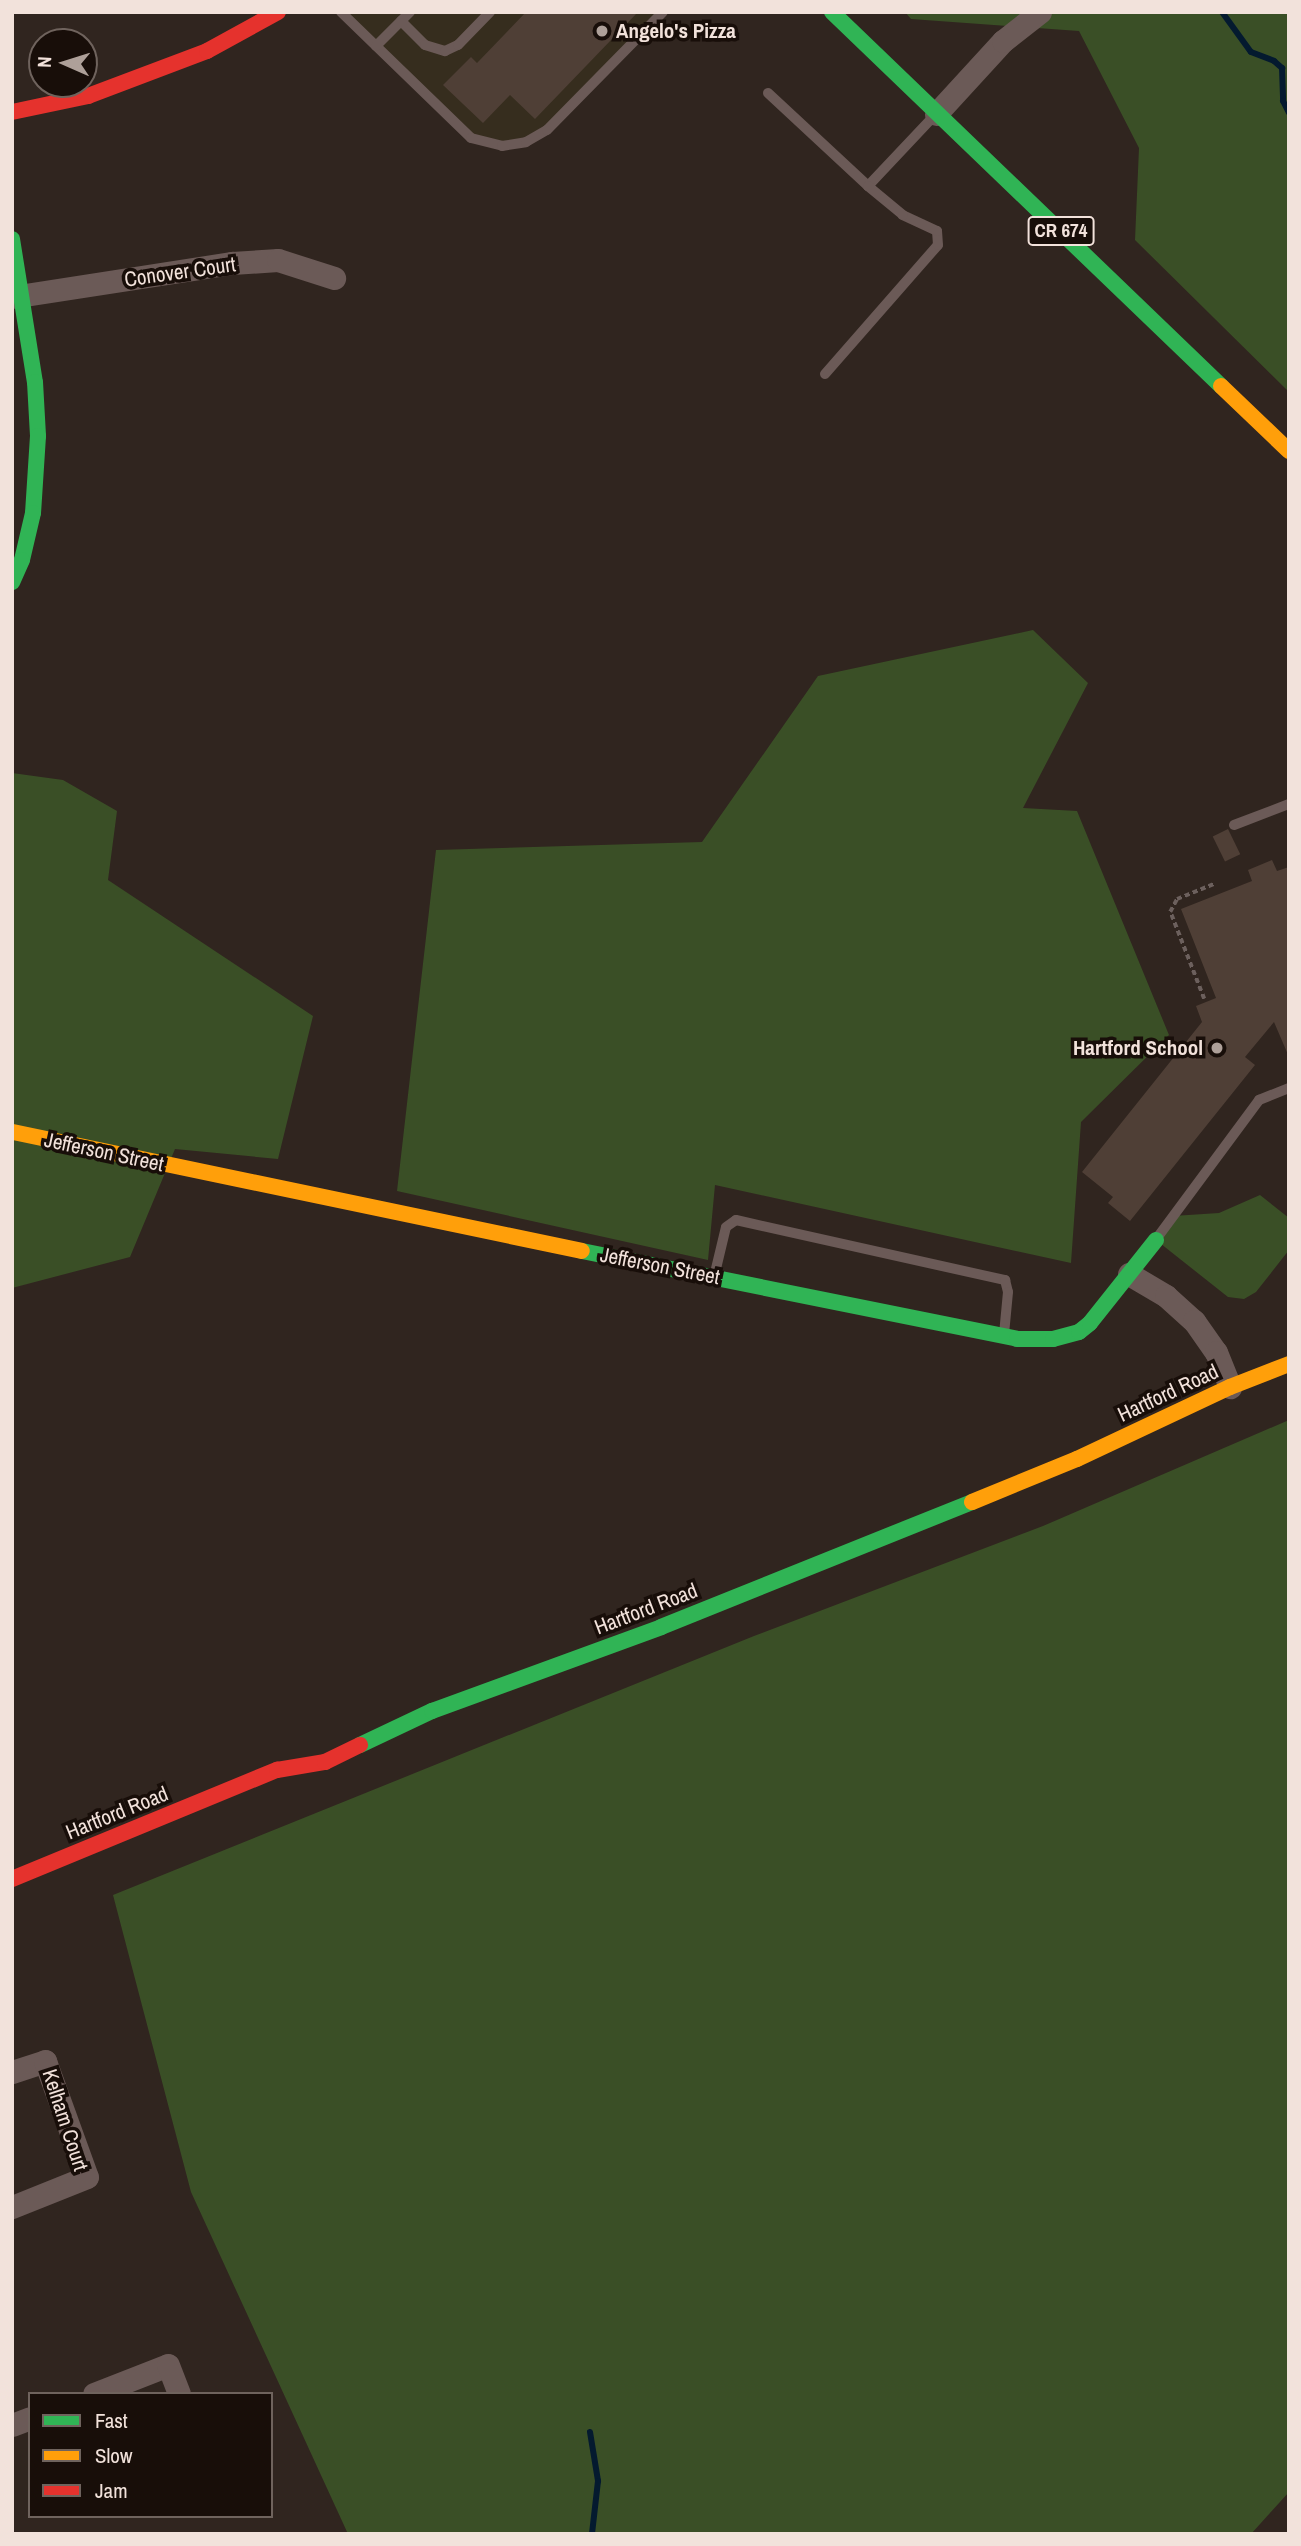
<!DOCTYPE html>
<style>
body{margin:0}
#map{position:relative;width:1301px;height:2546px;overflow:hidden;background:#30251f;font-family:"Archivo Narrow",sans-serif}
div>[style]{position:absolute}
.commercial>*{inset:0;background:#362d1e}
.green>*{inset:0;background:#3a4f26}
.stream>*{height:6px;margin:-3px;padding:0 3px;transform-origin:3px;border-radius:3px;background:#041a2f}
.building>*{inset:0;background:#4f3f36;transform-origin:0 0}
.path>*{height:3.5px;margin-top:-1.75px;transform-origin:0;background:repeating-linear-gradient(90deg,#6c605d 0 5px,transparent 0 8.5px)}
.lane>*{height:10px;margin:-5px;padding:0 5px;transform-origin:5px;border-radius:5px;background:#6b5a57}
.street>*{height:23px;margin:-11.5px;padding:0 11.5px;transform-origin:11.5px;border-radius:11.5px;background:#6b5a57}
.fast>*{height:16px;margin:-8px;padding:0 8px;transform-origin:8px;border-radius:8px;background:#30b455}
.slow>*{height:16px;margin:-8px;padding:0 8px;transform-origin:8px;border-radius:8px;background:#ff9f0a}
.jam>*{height:16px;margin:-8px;padding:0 8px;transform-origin:8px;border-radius:8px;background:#e5322d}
.dots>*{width:19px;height:19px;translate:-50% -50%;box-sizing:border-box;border:4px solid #180e09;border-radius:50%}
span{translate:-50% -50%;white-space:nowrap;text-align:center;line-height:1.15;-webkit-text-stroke:7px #180e09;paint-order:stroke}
.shield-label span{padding:2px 5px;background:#180e09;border:2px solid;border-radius:5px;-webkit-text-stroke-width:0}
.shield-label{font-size:19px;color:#f2e2db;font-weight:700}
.poi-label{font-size:21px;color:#f2e2db;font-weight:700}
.left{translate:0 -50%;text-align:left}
.right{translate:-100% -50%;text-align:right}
.street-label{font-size:21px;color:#f2e2db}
.frame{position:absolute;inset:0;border:14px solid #f2e2db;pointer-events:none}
.legend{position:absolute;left:28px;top:2392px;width:245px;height:126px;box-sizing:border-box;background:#180e09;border:2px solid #6f635d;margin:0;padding:9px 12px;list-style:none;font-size:21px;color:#f2e2db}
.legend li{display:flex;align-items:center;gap:14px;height:35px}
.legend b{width:35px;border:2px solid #6f635d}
.north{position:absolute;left:28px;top:28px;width:70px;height:70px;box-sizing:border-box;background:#180e09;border:2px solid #6f635d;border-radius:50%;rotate:273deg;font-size:19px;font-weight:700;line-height:28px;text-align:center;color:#f2e2db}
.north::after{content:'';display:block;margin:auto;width:24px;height:32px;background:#aea099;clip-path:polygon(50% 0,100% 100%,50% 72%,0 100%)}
</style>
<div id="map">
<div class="commercial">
<i style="clip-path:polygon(341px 12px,663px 12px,547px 130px,526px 142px,478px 141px)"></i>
</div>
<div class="green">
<i style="clip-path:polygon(905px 12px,1289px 12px,1289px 392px,1135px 240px,1139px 148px,1079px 31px,911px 19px)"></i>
<i style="clip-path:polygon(1033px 630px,1088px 683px,1023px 808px,1077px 811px,1169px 1035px,1081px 1122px,1071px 1263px,715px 1185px,708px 1260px,397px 1191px,436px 850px,702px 842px,818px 676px)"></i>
<i style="clip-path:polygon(12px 773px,63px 780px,117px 811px,108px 880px,313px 1016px,278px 1159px,175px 1149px,130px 1257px,12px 1288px)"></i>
<i style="clip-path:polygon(1260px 1195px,1289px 1218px,1289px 1250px,1256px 1292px,1244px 1299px,1228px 1297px,1156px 1240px,1173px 1216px,1219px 1213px)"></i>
<i style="clip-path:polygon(1289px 1420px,1289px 2492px,1251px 2534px,348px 2534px,191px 2192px,113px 1895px,754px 1636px,1043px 1526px)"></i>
</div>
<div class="stream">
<i style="left:1222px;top:12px;width:49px;rotate:54.1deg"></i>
<i style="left:1251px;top:52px;width:25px;rotate:21deg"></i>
<i style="left:1274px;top:61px;width:11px;rotate:41deg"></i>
<i style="left:1282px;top:68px;width:33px;rotate:88deg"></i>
<i style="left:1283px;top:101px;width:13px;rotate:63deg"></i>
<i style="left:590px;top:2432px;width:50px;rotate:80.7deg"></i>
<i style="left:598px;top:2481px;width:53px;rotate:96.5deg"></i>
</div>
<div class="building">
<i style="clip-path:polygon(526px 12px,638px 12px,535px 119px,510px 95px,483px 123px,443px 85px,471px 57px,477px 63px)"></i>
<i style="left:1228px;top:829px;width:28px;height:17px;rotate:64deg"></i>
<i style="clip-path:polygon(1272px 860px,1277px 871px,1289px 867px,1289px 1057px,1274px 1022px,1245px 1057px,1255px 1065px,1130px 1221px,1108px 1203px,1113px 1197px,1082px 1172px,1202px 1022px,1196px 1006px,1216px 998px,1181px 909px,1252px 881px,1248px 870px)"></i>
</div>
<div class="path">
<i style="left:1204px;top:999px;width:93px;rotate:-111.3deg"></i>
<i style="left:1170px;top:912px;width:15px;rotate:-62deg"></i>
<i style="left:1177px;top:899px;width:42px;rotate:-22.3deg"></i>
</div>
<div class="lane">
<i style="left:341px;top:12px;width:181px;rotate:44.1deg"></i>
<i style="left:471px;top:138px;width:32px;rotate:14deg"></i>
<i style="left:502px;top:146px;width:24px;rotate:-9deg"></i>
<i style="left:526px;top:142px;width:24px;rotate:-30deg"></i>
<i style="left:547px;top:130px;width:165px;rotate:-45.5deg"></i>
<i style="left:401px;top:21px;width:34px;rotate:45deg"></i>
<i style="left:425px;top:45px;width:21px;rotate:17deg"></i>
<i style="left:445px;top:51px;width:14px;rotate:-25deg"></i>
<i style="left:458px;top:45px;width:46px;rotate:-45.9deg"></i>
<i style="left:376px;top:46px;width:48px;rotate:-45deg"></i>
<i style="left:768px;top:93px;width:137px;rotate:42.9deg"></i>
<i style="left:868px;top:186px;width:96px;rotate:-46.7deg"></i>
<i style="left:825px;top:374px;width:171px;rotate:-48.8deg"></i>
<i style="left:938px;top:245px;width:14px;rotate:-94deg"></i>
<i style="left:937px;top:231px;width:38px;rotate:-155deg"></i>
<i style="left:903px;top:215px;width:45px;rotate:-140.4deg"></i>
<i style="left:1234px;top:825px;width:59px;rotate:-20.9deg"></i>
<i style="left:1157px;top:1238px;width:172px;rotate:-53.5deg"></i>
<i style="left:1259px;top:1100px;width:32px;rotate:-22deg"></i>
<i style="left:714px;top:1277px;width:51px;rotate:-76.5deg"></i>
<i style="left:726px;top:1227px;width:12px;rotate:-35deg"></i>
<i style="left:736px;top:1220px;width:276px;rotate:12.6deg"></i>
<i style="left:1005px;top:1280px;width:12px;rotate:76deg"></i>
<i style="left:1008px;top:1292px;width:42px;rotate:95.4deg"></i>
</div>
<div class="street">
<i style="left:936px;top:114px;width:99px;rotate:-47.5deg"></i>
<i style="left:1003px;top:41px;width:47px;rotate:-38.1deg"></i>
<i style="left:12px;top:297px;width:223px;rotate:-8.8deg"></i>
<i style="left:232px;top:263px;width:46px;rotate:-3.7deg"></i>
<i style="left:278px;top:260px;width:59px;rotate:17.8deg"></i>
<i style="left:1129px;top:1274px;width:43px;rotate:30.7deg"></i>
<i style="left:1166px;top:1296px;width:38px;rotate:42deg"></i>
<i style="left:1194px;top:1321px;width:38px;rotate:55deg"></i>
<i style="left:1216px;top:1352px;width:38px;rotate:68deg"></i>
<i style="left:12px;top:2072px;width:35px;rotate:-18deg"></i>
<i style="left:45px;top:2061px;width:123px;rotate:70.1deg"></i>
<i style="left:87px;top:2177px;width:81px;rotate:158.2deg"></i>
<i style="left:94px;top:2394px;width:79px;rotate:-21.4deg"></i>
<i style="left:168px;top:2365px;width:31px;rotate:69deg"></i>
<i style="left:12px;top:2425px;width:19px;rotate:-21deg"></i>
</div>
<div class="fast">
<i style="left:832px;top:12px;width:540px;rotate:43.87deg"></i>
<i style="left:12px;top:239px;width:145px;rotate:80.9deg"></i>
<i style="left:35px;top:382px;width:54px;rotate:86.8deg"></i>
<i style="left:38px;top:436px;width:77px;rotate:93.7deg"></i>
<i style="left:33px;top:513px;width:48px;rotate:103.2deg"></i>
<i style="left:22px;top:560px;width:24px;rotate:114deg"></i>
<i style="left:582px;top:1251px;width:444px;rotate:11.4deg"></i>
<i style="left:1017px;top:1339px;width:36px"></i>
<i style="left:1053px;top:1339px;width:27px;rotate:-15deg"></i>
<i style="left:1079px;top:1332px;width:14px;rotate:-39deg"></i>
<i style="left:1090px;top:1323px;width:106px;rotate:-51.5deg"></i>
<i style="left:360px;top:1745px;width:80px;rotate:-25.3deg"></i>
<i style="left:432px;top:1711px;width:244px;rotate:-20.1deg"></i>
<i style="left:661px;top:1627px;width:335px;rotate:-21.9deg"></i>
</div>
<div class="slow">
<i style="left:1221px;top:386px;width:94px;rotate:43.7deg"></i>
<i style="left:13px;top:1132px;width:581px;rotate:11.81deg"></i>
<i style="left:972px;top:1502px;width:113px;rotate:-22.3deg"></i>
<i style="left:1077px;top:1459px;width:169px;rotate:-25.2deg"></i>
<i style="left:1230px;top:1387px;width:63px;rotate:-21.3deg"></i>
</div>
<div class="jam">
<i style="left:12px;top:112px;width:78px;rotate:-11.9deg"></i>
<i style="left:88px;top:96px;width:127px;rotate:-20.7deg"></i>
<i style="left:207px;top:51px;width:81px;rotate:-28.8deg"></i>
<i style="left:12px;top:1879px;width:287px;rotate:-22.4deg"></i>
<i style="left:277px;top:1770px;width:49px;rotate:-9.5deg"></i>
<i style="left:325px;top:1762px;width:39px;rotate:-26deg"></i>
</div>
<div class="dots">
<i style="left:602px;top:31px;background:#aea099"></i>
<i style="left:1217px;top:1048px;background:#aea099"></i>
</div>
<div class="shield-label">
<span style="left:1061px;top:231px">CR 674</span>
</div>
<div class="poi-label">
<span class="left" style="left:616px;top:31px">Angelo's Pizza</span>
<span class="right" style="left:1203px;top:1048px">Hartford School</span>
</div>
<div class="street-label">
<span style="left:180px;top:272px;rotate:-8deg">Conover Court</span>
<span style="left:104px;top:1152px;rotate:12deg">Jefferson Street</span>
<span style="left:660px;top:1266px;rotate:11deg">Jefferson Street</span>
<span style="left:1168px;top:1393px;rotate:-25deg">Hartford Road</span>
<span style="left:646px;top:1609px;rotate:-21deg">Hartford Road</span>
<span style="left:117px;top:1813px;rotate:-22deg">Hartford Road</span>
<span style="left:65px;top:2120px;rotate:72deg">Kelham Court</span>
</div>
<div class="frame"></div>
<ul class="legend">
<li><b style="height:9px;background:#30b455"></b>Fast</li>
<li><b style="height:9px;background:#ff9f0a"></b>Slow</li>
<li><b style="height:9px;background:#e5322d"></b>Jam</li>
</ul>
<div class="north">N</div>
</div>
